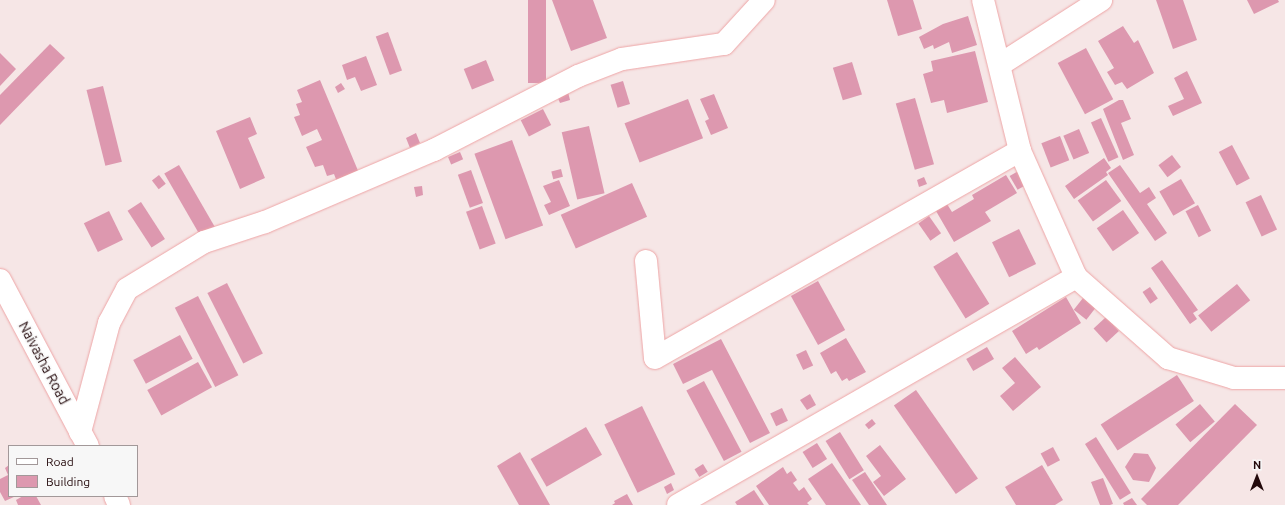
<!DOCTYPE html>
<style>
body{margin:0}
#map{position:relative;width:1285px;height:505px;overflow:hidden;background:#f6e6e6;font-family:Ubuntu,sans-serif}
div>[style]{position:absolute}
.building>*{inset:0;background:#dd98af;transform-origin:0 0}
.roads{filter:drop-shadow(0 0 1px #eea5a6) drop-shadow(0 0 1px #eea5a6)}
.minor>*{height:22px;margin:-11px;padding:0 11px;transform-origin:11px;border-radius:11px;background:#fff}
.major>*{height:22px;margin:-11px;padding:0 11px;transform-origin:11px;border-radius:11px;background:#fff}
span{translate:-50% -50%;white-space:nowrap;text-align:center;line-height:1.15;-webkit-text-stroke:3px #f7f7f7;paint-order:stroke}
.street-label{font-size:14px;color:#23090b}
.legend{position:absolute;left:8px;top:445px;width:130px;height:52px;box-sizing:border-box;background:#f7f7f7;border:1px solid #a29899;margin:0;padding:5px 7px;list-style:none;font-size:12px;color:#23090b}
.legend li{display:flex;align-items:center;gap:8px;height:20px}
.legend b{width:20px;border:1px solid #a29899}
.north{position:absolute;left:1237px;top:457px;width:40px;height:40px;-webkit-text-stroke:3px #f7f7f7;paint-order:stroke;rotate:0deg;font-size:11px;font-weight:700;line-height:16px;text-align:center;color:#23090b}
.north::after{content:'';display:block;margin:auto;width:14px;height:18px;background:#23090b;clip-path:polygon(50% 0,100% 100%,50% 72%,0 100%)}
</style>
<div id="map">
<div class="building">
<i style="left:528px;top:0;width:18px;height:83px"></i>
<i style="clip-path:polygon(552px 0,593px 0,607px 38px,571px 51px)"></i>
<i style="clip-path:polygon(887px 0,913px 0,922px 29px,898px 36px)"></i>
<i style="clip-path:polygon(1156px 0,1183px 0,1197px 40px,1173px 49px)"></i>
<i style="clip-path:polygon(1247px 0,1278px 0,1279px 2px,1254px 14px)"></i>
<i style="clip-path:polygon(968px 16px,977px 45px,952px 53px,949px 42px,934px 49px,933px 45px,924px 49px,919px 37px,943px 24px)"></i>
<i style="clip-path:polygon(1123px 26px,1134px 43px,1138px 40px,1154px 73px,1127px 89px,1122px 82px,1115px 85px,1107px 72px,1114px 68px,1098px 41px)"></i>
<i style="left:388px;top:32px;width:41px;height:13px;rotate:70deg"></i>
<i style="clip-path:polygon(50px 44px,65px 58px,0 125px,0 95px)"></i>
<i style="left:1086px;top:48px;width:58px;height:32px;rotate:62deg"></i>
<i style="clip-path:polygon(975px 51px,988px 102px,947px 113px,944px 100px,931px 103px,923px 74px,933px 71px,931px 61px)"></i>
<i style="clip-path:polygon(0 53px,16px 69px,0 86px)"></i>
<i style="clip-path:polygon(366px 56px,377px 85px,361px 91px,355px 77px,347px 80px,342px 65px)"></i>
<i style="left:486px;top:60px;width:22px;height:24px;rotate:68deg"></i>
<i style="left:852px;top:62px;width:34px;height:20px;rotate:73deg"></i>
<i style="clip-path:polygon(1187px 71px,1202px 103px,1173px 116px,1168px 106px,1184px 99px,1174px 78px)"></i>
<i style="clip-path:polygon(320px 80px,359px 173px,337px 182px,334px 174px,327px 176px,323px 165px,315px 167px,306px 147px,322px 140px,317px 129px,302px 136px,294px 117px,300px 115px,296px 104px,302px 102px,297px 90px)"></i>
<i style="left:623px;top:81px;width:24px;height:13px;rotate:73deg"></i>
<i style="clip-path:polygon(341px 83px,345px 89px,338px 93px,335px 87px)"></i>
<i style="left:103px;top:86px;width:78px;height:17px;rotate:76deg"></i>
<i style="clip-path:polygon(568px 92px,570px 100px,560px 103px,557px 96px)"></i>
<i style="clip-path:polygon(714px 94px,728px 128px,711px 135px,705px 121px,709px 119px,700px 99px)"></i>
<i style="left:915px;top:98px;width:69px;height:20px;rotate:74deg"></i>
<i style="left:688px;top:99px;width:42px;height:68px;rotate:69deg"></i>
<i style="clip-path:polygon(1119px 100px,1123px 100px,1131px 119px,1121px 123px,1134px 155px,1123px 160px,1103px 109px)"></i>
<i style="left:543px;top:109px;width:18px;height:25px;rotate:63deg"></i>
<i style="clip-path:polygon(250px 117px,257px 134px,248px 138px,265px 178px,240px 189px,216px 131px)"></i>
<i style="left:1101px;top:118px;width:43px;height:11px;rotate:66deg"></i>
<i style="left:589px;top:126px;width:69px;height:28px;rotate:77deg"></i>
<i style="left:1079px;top:129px;width:26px;height:17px;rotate:67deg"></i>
<i style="clip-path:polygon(416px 133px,420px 143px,410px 148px,406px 138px)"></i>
<i style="left:1060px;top:136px;width:26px;height:20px;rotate:69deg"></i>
<i style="left:512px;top:140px;width:91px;height:40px;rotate:70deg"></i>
<i style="left:1232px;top:145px;width:38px;height:15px;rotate:62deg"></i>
<i style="left:460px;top:152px;width:8px;height:13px;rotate:67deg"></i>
<i style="left:1172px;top:155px;width:15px;height:17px;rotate:53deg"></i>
<i style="clip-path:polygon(1104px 158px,1111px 168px,1106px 172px,1108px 175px,1074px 199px,1065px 186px)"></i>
<i style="left:179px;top:165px;width:74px;height:17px;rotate:60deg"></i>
<i style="clip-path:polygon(1120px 165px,1140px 193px,1149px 187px,1156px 198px,1147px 204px,1167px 233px,1155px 241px,1108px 173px)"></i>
<i style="left:561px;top:169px;width:8px;height:10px;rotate:76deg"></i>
<i style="left:471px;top:170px;width:35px;height:14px;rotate:70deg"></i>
<i style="left:1020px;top:170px;width:16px;height:12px;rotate:60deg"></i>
<i style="left:159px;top:175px;width:11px;height:9px;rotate:52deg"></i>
<i style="clip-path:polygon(1006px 175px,1017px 193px,985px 212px,991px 221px,954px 242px,936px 211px,947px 204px,952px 212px,974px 199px,972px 195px)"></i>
<i style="clip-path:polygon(924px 177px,927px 184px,919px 187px,917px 180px)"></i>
<i style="left:1181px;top:179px;width:28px;height:25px;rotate:60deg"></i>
<i style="clip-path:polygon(559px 180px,570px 206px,549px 215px,544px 205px,551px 202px,543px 186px)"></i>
<i style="left:1106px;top:180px;width:26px;height:35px;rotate:54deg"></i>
<i style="left:632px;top:183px;width:37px;height:78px;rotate:66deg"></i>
<i style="clip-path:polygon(422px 186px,423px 195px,416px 197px,414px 187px)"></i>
<i style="left:1261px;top:195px;width:38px;height:17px;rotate:65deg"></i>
<i style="left:141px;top:202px;width:44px;height:16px;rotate:57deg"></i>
<i style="left:1198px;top:205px;width:29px;height:14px;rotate:63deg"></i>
<i style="left:482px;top:206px;width:40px;height:17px;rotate:70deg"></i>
<i style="left:1123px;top:210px;width:28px;height:32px;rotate:55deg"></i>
<i style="left:109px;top:211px;width:32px;height:28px;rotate:64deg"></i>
<i style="left:929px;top:216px;width:21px;height:13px;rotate:55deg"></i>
<i style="left:1019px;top:229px;width:39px;height:30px;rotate:64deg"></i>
<i style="left:957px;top:252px;width:61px;height:28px;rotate:58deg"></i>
<i style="clip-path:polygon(1162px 260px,1198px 310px,1193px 313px,1197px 319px,1190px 324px,1151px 268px)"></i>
<i style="left:818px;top:281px;width:56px;height:31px;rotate:61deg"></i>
<i style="left:227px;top:283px;width:79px;height:22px;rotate:63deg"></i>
<i style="left:1237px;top:284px;width:21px;height:50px;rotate:51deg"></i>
<i style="left:1150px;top:287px;width:14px;height:9px;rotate:56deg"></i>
<i style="left:198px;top:296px;width:89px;height:26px;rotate:63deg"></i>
<i style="clip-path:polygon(1066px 297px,1081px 323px,1039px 350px,1037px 347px,1026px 354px,1012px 331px)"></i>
<i style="left:1083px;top:298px;width:16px;height:15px;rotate:38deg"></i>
<i style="left:1106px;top:317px;width:19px;height:17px;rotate:47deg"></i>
<i style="left:180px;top:335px;width:27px;height:53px;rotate:62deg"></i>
<i style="clip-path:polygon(846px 338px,866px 372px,849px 381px,847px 378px,842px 381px,836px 371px,831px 374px,820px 353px)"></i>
<i style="clip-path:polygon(721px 339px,770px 433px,750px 443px,712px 370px,683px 384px,673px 364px)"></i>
<i style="left:987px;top:347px;width:14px;height:24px;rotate:60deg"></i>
<i style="left:806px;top:350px;width:17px;height:11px;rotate:65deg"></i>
<i style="clip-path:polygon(1015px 357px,1041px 387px,1013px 411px,1000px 396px,1015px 383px,1002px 368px)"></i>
<i style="left:198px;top:362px;width:29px;height:58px;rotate:61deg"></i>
<i style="left:1177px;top:375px;width:31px;height:91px;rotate:57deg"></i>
<i style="left:704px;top:381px;width:80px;height:20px;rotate:62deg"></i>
<i style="left:916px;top:390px;width:108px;height:27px;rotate:55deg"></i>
<i style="clip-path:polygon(810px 394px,816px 405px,807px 410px,800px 400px)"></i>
<i style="left:1200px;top:404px;width:23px;height:32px;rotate:50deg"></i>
<i style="clip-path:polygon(1235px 404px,1257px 425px,1178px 505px,1147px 505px,1141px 499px)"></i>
<i style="left:642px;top:406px;width:76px;height:42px;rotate:64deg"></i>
<i style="left:782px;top:408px;width:14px;height:13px;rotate:65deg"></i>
<i style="left:872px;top:419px;width:6px;height:9px;rotate:51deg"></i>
<i style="left:586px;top:427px;width:32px;height:64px;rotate:60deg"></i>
<i style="left:840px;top:432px;width:45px;height:17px;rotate:58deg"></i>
<i style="left:1096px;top:437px;width:66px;height:13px;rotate:58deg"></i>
<i style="left:817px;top:443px;width:19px;height:17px;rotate:58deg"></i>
<i style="clip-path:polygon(880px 445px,906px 479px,884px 496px,873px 482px,881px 476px,866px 456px)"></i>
<i style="left:1053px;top:447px;width:15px;height:14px;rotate:62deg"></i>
<i style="clip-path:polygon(520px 452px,550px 505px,519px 505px,497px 466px)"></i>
<i style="clip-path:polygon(1134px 453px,1148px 454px,1156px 468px,1149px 482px,1133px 480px,1125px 467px)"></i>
<i style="clip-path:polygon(832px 463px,861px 505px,826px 505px,808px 479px)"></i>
<i style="left:703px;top:464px;width:9px;height:10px;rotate:58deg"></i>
<i style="clip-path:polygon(9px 465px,9px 496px,16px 496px,5px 501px,0 492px,0 479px,8px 475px,5px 468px)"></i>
<i style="clip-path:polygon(1042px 465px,1063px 500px,1055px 505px,1016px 505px,1005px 487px)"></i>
<i style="clip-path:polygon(783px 467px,787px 474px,791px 471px,797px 480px,793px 483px,799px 491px,804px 487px,812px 499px,807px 503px,809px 505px,769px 505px,756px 486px)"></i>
<i style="clip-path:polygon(865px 472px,887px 505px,869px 505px,852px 480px)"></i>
<i style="clip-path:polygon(1103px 478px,1113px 504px,1110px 505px,1100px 505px,1091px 482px)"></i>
<i style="clip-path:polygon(671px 483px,674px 490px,667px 494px,664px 487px)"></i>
<i style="clip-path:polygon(754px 490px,764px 505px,737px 505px,735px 502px)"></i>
<i style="clip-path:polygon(627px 494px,633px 505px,612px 505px,615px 503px,614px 501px)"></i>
<i style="clip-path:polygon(23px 496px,36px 496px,41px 505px,18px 505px,16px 500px)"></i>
<i style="clip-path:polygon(1132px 498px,1137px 505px,1124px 505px,1123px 503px)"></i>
</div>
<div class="roads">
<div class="minor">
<i style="left:983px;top:0;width:155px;rotate:76.2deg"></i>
<i style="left:1020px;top:151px;width:138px;rotate:66deg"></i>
<i style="left:1001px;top:64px;width:119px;rotate:-32.6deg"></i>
<i style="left:646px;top:261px;width:97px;rotate:84.7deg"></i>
<i style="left:655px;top:358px;width:420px;rotate:-29.6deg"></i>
<i style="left:80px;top:432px;width:113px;rotate:-75.1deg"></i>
<i style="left:109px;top:323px;width:38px;rotate:-62deg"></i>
<i style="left:127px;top:289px;width:90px;rotate:-31.4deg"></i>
<i style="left:204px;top:242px;width:64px;rotate:-18.2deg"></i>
<i style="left:265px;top:222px;width:184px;rotate:-23.1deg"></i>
<i style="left:434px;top:150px;width:162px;rotate:-27.2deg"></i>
<i style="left:578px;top:76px;width:47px;rotate:-21.1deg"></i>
<i style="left:622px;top:59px;width:103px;rotate:-8.4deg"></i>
<i style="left:724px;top:44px;width:59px;rotate:-47.7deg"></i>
<i style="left:678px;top:505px;width:459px;rotate:-29.8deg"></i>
<i style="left:1076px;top:277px;width:123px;rotate:41.4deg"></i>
<i style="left:1168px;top:358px;width:69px;rotate:16.9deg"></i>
<i style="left:1234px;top:378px;width:51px"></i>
</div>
<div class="major">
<i style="left:0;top:280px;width:188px;rotate:62.1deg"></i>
<i style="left:115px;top:496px;width:10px;rotate:66deg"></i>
</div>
</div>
<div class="street-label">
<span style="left:44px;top:363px;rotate:62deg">Naivasha Road</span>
</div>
<ul class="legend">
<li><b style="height:5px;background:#fff"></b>Road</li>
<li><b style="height:11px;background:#dd98af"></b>Building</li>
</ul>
<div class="north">N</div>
</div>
